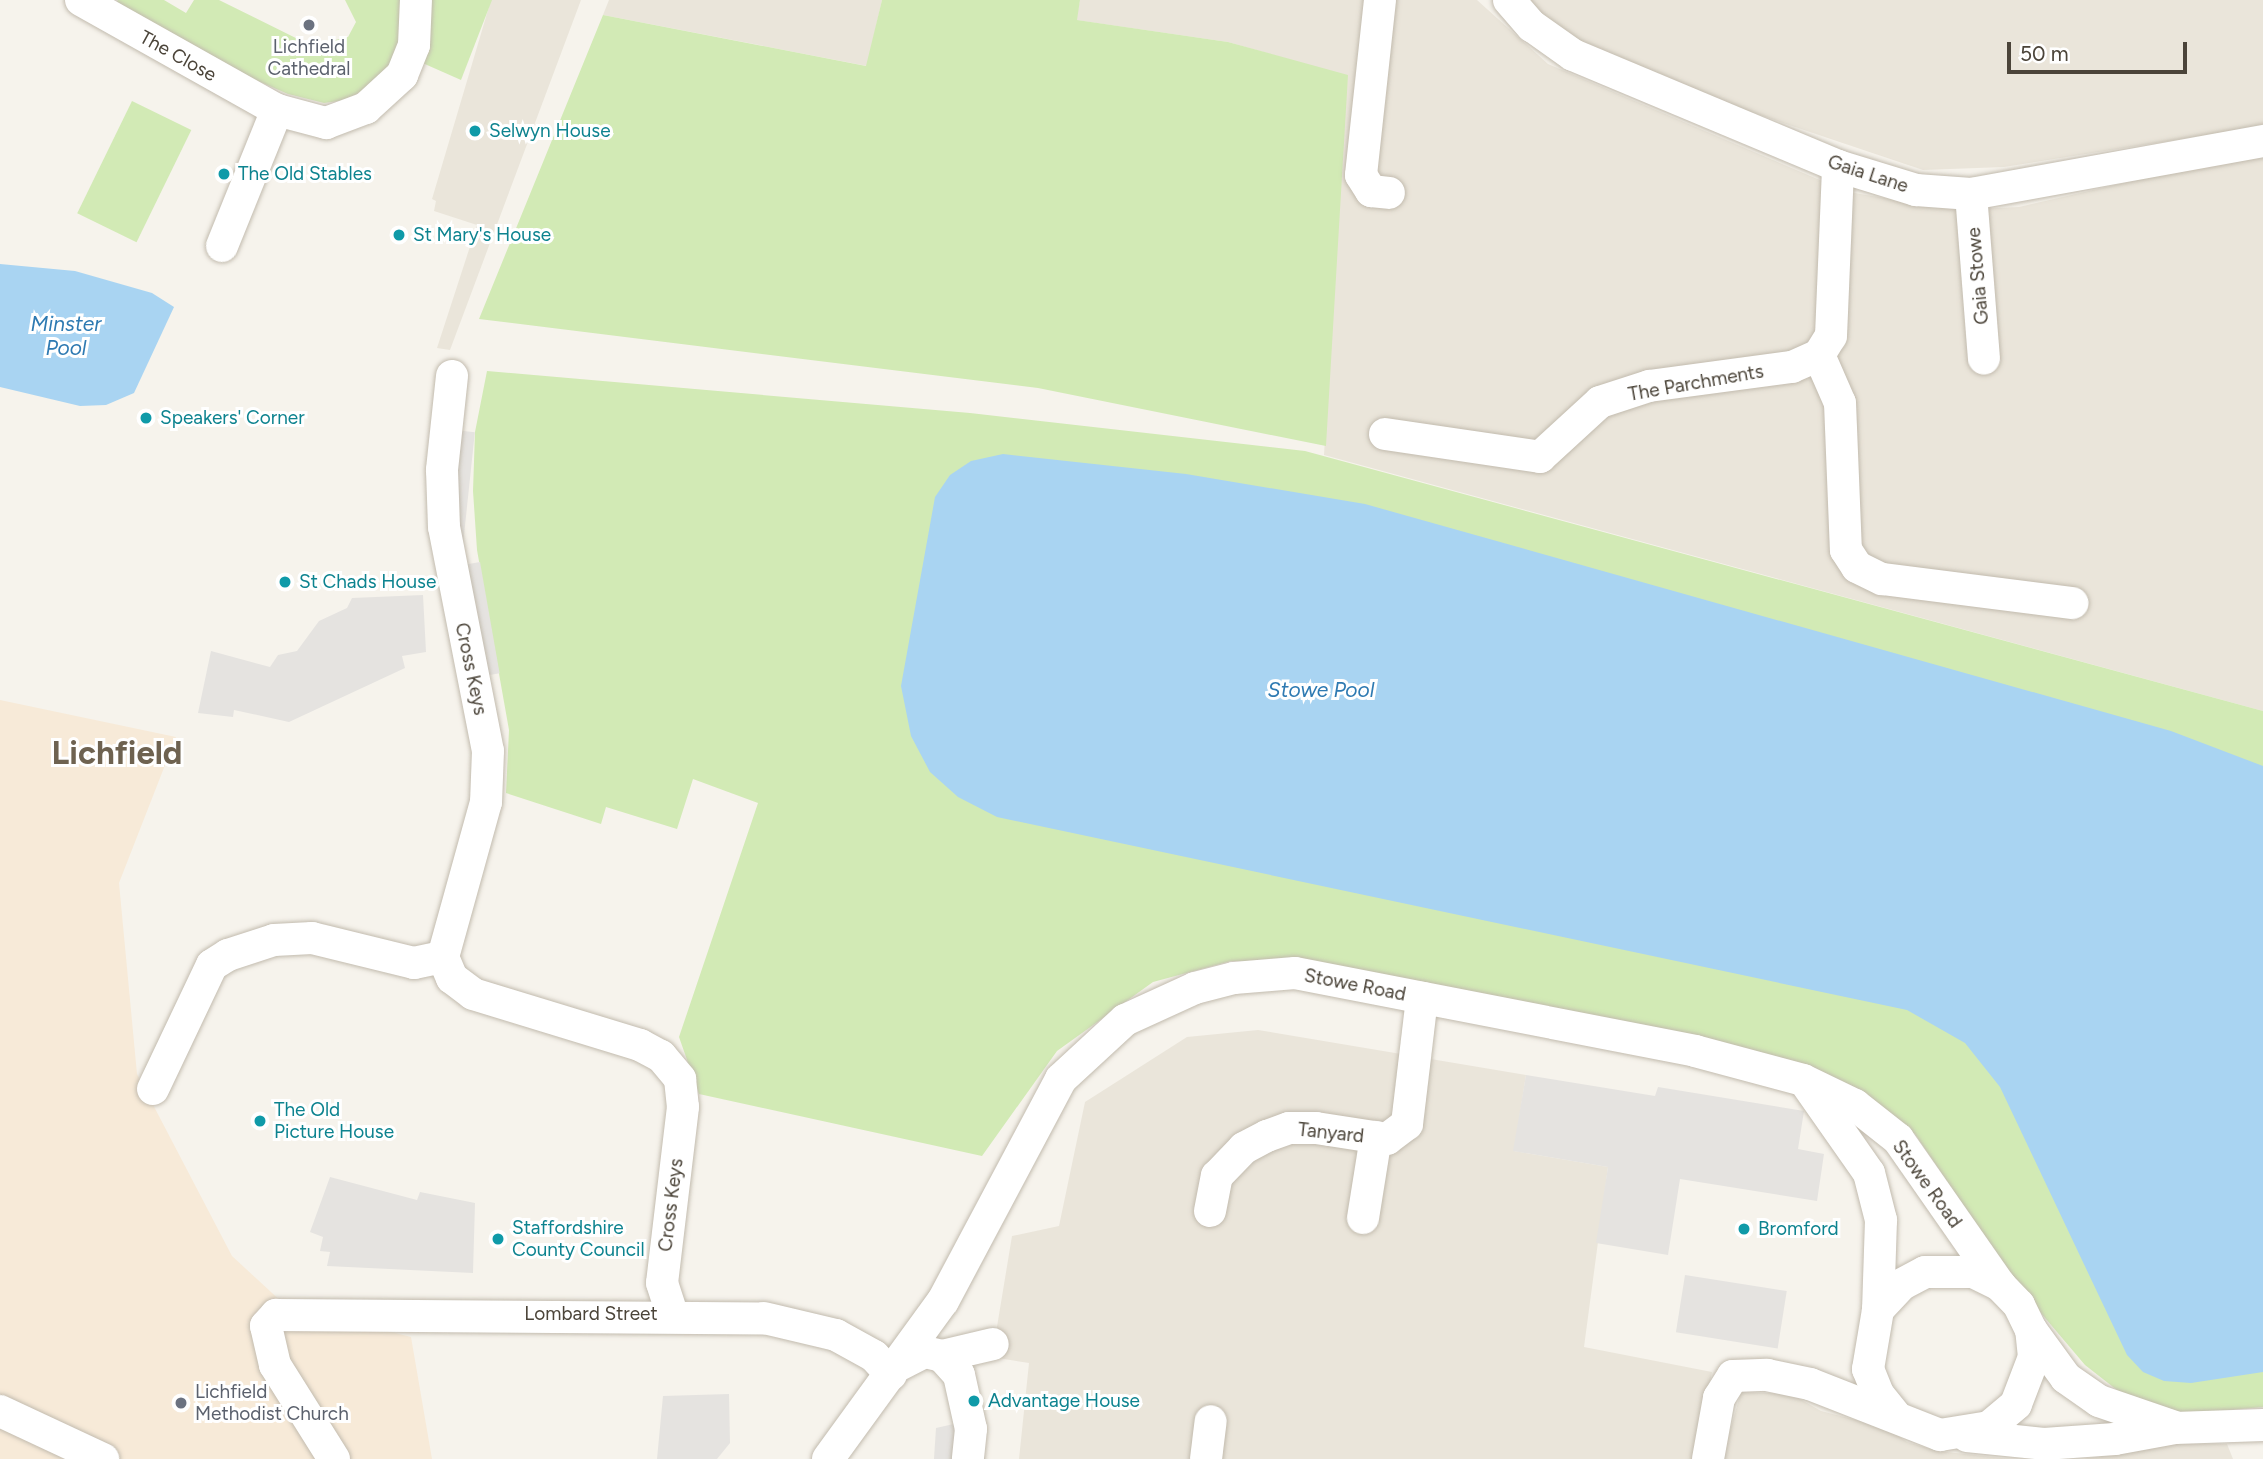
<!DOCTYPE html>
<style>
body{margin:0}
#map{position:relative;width:2263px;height:1459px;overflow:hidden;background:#f6f3ec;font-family:Figtree,sans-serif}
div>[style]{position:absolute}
.residential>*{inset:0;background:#eae5da}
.commercial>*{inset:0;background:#f7ead8}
.green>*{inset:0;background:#d2eab5;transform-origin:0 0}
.parking>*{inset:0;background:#e5e3e0;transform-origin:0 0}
.water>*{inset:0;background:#a9d4f2}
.roads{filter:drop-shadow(0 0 2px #c2bbae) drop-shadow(0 0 2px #c2bbae)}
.minor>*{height:32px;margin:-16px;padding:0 16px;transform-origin:16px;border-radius:16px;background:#fff}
.dots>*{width:19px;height:19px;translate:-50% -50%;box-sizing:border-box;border:4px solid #fff;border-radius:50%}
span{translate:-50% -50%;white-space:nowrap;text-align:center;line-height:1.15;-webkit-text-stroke:6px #fff;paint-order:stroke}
.worship-label{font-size:19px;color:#5b616d}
.left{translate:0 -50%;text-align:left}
.street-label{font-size:19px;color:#4b4439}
.culture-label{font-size:19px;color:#0d838f}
.water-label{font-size:21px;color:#2e7ab2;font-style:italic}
.town-label{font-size:33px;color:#6e6250;font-weight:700}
.scale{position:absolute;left:2007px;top:42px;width:180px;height:32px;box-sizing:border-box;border:4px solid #4b4439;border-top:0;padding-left:9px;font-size:21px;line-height:24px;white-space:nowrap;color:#4b4439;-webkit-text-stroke:5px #fff;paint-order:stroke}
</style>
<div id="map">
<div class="residential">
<i style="clip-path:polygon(491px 0,581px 0,450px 350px,437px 348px,477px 225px,434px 211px,436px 201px,432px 199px)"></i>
<i style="clip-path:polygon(609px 0,882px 0,867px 66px,603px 15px)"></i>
<i style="clip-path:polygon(1080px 0,1477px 0,1548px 64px,1848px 192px,1958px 210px,2019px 207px,2255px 153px,2263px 156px,2263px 711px,1324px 455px,1347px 76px,1228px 42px,1076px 20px)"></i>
<i style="clip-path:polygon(1527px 0,2263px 0,2263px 126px,2004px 167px,1923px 170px,1718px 101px,1559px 32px)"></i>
<i style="clip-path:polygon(1258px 1030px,1526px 1075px,1514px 1151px,1608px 1167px,1584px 1347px,1712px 1372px,1695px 1459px,1019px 1459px,1029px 1363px,992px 1357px,1012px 1236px,1059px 1226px,1085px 1102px,1187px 1037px)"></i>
<i style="clip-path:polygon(1741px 1392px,1791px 1394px,1821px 1411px,1887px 1428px,1907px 1442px,1937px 1451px,2011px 1459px,1722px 1459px)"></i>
<i style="clip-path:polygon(2177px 1443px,2227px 1444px,2233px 1459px,2084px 1459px)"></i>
</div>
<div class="commercial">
<i style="clip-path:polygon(0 700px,176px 737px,119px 883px,137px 1074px,232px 1256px,285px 1305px,411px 1337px,432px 1459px,0 1459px)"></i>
</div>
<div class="green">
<i style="clip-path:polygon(118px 0,164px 0,186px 13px,194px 0,219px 0,324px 52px,331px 41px,348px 37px,356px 22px,345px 0,407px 0,403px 45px,382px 79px,346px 100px,324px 103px,288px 94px,230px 69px,114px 7px)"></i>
<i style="clip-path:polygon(423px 0,492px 0,461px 80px,418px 61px)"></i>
<i style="clip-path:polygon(882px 0,1080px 0,1077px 20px,1228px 42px,1348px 75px,1326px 446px,1038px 388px,479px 319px,603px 15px,866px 66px)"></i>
<i style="left:132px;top:101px;width:66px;height:125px;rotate:26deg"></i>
<i style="clip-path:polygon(487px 371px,970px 413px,1305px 451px,2263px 711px,2263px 1407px,2174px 1415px,2131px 1401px,2085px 1365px,2018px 1286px,1915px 1134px,1851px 1086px,1307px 961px,1231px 961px,1153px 982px,1057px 1051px,982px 1156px,699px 1094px,679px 1037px,758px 803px,693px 779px,677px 829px,606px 807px,601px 824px,506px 793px,509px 730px,477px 550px,473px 491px,475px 432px)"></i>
</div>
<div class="parking">
<i style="left:445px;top:429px;width:30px;height:124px;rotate:6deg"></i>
<i style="left:480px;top:562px;width:113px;height:29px;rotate:80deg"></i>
<i style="clip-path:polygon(423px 595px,426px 652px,402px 656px,405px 668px,289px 722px,234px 710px,233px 717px,198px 713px,211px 651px,270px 667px,278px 655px,297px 651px,319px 621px,347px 608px,352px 598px)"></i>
<i style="clip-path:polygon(1526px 1075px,1655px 1096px,1658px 1087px,1804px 1111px,1798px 1149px,1824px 1154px,1817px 1201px,1680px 1179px,1668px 1255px,1596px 1243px,1608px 1167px,1513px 1151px)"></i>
<i style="clip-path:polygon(330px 1177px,417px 1200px,420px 1192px,475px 1203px,473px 1273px,327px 1266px,330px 1252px,320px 1251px,323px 1237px,310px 1232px)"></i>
<i style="left:1685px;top:1275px;width:103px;height:58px;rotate:9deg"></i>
<i style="clip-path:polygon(729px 1394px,730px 1443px,717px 1459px,657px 1459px,663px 1396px)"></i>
<i style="clip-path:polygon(976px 1419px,985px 1459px,934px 1459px,936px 1428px)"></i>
</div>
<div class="water">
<i style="clip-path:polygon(0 264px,75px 271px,152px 293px,174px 307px,134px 393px,106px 405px,80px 406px,0 387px)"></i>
<i style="clip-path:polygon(1003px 454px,1186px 474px,1365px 504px,2171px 731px,2263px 766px,2263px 1372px,2191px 1383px,2164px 1381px,2143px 1372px,2127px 1355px,2000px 1087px,1965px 1043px,1907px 1010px,997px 817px,958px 797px,930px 772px,911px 736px,901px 686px,935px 497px,950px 475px,971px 461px)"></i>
</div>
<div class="roads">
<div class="minor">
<i style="left:81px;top:0;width:225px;rotate:29.3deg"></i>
<i style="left:277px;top:110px;width:51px;rotate:14.9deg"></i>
<i style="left:326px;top:123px;width:43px;rotate:-20.6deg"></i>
<i style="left:366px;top:108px;width:49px;rotate:-42.5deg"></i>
<i style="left:402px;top:75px;width:32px;rotate:-68deg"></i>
<i style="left:414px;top:45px;width:45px;rotate:-87.5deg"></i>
<i style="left:1380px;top:0;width:176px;rotate:96.2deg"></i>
<i style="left:1361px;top:175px;width:19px;rotate:58deg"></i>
<i style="left:1371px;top:191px;width:18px;rotate:6deg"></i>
<i style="left:1509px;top:0;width:35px;rotate:49deg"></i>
<i style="left:1532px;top:26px;width:50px;rotate:35.3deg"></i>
<i style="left:1573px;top:55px;width:287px;rotate:22.7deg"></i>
<i style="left:1838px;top:166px;width:82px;rotate:17.1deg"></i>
<i style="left:1916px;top:190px;width:55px;rotate:4.2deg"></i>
<i style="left:1971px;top:194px;width:297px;rotate:-10.3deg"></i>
<i style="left:1971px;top:194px;width:165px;rotate:85.5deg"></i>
<i style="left:222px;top:246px;width:147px;rotate:-68deg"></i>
<i style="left:1819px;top:355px;width:52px;rotate:66.4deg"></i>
<i style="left:1840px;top:403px;width:147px;rotate:87.7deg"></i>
<i style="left:1846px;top:550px;width:20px;rotate:57deg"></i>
<i style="left:1857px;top:567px;width:28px;rotate:26deg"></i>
<i style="left:1882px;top:579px;width:192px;rotate:7.2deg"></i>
<i style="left:452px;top:376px;width:95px;rotate:96.1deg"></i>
<i style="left:442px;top:470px;width:57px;rotate:88deg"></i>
<i style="left:444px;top:527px;width:228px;rotate:78.9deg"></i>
<i style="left:488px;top:751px;width:51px;rotate:92.2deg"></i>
<i style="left:486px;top:802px;width:161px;rotate:105.5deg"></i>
<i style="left:443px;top:957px;width:23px;rotate:67deg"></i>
<i style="left:452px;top:978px;width:26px;rotate:37deg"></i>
<i style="left:473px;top:994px;width:175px;rotate:17deg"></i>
<i style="left:640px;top:1045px;width:24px;rotate:28deg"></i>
<i style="left:661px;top:1056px;width:30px;rotate:50deg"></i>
<i style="left:680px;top:1079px;width:28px;rotate:84deg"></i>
<i style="left:683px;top:1107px;width:177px;rotate:96.8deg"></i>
<i style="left:662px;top:1283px;width:33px;rotate:72deg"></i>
<i style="left:1385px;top:434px;width:157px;rotate:8.4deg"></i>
<i style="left:1540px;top:457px;width:81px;rotate:-42.5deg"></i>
<i style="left:1600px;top:402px;width:52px;rotate:-18.1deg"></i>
<i style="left:1649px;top:386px;width:144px;rotate:-7.6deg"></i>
<i style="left:1792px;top:367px;width:30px;rotate:-24deg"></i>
<i style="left:1819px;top:355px;width:22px;rotate:-58deg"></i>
<i style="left:1831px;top:336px;width:170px;rotate:-87.6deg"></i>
<i style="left:1808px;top:1086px;width:106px;rotate:55deg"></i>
<i style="left:1869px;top:1173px;width:49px;rotate:75.7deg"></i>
<i style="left:1881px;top:1220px;width:90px;rotate:91.9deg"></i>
<i style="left:153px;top:1089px;width:137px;rotate:-64.6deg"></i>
<i style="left:212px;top:965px;width:19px;rotate:-32deg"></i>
<i style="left:228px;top:955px;width:48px;rotate:-18.1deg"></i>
<i style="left:274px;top:940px;width:38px;rotate:-3deg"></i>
<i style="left:312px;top:938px;width:105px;rotate:13.8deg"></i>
<i style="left:414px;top:963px;width:30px;rotate:-12deg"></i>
<i style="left:1210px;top:1211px;width:36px;rotate:-79deg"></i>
<i style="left:1217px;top:1176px;width:39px;rotate:-46deg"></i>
<i style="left:1244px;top:1148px;width:26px;rotate:-28deg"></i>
<i style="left:1267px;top:1136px;width:23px;rotate:-20deg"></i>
<i style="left:1289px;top:1128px;width:27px"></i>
<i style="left:1316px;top:1128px;width:72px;rotate:8.8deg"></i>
<i style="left:1387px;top:1139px;width:25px;rotate:-37deg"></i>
<i style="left:1407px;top:1124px;width:127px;rotate:-83.2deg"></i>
<i style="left:1363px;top:1218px;width:82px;rotate:-80.9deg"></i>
<i style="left:2031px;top:1330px;width:59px;rotate:53.9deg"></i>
<i style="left:2066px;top:1378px;width:40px;rotate:34.9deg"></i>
<i style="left:2099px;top:1401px;width:80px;rotate:18.9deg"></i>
<i style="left:942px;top:1356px;width:52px;rotate:-13.2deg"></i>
<i style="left:899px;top:1365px;width:29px;rotate:-27deg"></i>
<i style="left:925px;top:1352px;width:17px;rotate:13deg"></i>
<i style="left:942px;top:1356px;width:25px;rotate:48deg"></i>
<i style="left:959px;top:1375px;width:55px;rotate:77.5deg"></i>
<i style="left:971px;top:1429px;width:30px;rotate:96deg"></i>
<i style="left:0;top:1411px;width:114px;rotate:25deg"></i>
<i style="left:1967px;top:1436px;width:77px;rotate:5.9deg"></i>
<i style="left:2044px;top:1444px;width:71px;rotate:-4deg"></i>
<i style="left:2115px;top:1439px;width:61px;rotate:-10.4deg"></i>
<i style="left:2175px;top:1428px;width:88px;rotate:-2deg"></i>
<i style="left:334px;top:1459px;width:111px;rotate:-122.1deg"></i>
<i style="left:275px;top:1365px;width:40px;rotate:-103deg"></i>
<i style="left:266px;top:1326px;width:15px;rotate:-48deg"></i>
<i style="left:276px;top:1315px;width:488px;rotate:0.4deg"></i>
<i style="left:764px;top:1318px;width:74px;rotate:13.3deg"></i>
<i style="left:836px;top:1335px;width:43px;rotate:28.9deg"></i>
<i style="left:874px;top:1356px;width:25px;rotate:47deg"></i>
<i style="left:828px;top:1459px;width:195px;rotate:-54deg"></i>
<i style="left:943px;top:1301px;width:251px;rotate:-62deg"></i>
<i style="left:1061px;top:1079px;width:87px;rotate:-42.7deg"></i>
<i style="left:1125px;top:1020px;width:77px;rotate:-24.6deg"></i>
<i style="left:1195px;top:988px;width:40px;rotate:-14.4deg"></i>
<i style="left:1234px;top:978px;width:61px;rotate:-4.7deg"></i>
<i style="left:1295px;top:973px;width:408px;rotate:11deg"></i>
<i style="left:1695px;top:1051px;width:112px;rotate:15deg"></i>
<i style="left:1803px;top:1080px;width:58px;rotate:25.7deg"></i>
<i style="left:1855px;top:1105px;width:55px;rotate:38.3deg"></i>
<i style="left:1898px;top:1139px;width:178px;rotate:55.1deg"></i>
<i style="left:1206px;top:1459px;width:38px;rotate:-83deg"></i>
<i style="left:1708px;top:1459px;width:62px;rotate:-79.8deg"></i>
<i style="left:1719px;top:1398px;width:26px;rotate:-58deg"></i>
<i style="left:1733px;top:1376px;width:34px;rotate:-2deg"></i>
<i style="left:1767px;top:1375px;width:44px;rotate:11.8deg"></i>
<i style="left:1810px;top:1384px;width:140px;rotate:21.4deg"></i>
<i style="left:1940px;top:1435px;width:50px;rotate:-9.3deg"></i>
<i style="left:1989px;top:1427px;width:35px;rotate:-40deg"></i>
<i style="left:2016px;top:1404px;width:50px;rotate:-69deg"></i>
<i style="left:2034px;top:1357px;width:27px;rotate:-96deg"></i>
<i style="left:2031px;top:1330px;width:28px;rotate:-116deg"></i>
<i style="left:2019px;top:1305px;width:28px;rotate:-134deg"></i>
<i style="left:2000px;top:1285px;width:30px;rotate:-154deg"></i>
<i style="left:1973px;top:1272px;width:48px;rotate:180deg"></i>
<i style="left:1925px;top:1272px;width:27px;rotate:152deg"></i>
<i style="left:1901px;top:1285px;width:34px;rotate:133deg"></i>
<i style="left:1878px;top:1310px;width:60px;rotate:99.6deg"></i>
<i style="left:1868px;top:1369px;width:27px;rotate:68deg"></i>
<i style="left:1878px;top:1394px;width:26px;rotate:51deg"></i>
</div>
</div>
<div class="dots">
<i style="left:309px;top:25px;background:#6b7280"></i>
<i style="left:475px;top:131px;background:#0f9aa8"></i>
<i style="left:224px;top:174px;background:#0f9aa8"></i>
<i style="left:399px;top:235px;background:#0f9aa8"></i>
<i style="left:146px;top:418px;background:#0f9aa8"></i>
<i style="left:285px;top:582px;background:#0f9aa8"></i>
<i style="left:260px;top:1121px;background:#0f9aa8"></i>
<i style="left:1744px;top:1229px;background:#0f9aa8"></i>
<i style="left:498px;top:1239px;background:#0f9aa8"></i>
<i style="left:974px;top:1401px;background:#0f9aa8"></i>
<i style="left:181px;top:1403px;background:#6b7280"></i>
</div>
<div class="worship-label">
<span style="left:309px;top:58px">Lichfield<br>Cathedral</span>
<span class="left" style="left:195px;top:1403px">Lichfield<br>Methodist Church</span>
</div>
<div class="street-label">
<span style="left:178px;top:56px;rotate:29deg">The Close</span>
<span style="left:1868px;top:174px;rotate:18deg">Gaia Lane</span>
<span style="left:1978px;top:276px;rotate:-95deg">Gaia Stowe</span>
<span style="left:1696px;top:383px;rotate:-10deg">The Parchments</span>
<span style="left:471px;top:669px;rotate:78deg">Cross Keys</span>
<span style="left:1355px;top:985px;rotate:11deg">Stowe Road</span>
<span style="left:1331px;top:1133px;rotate:6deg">Tanyard</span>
<span style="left:1927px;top:1184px;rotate:54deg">Stowe Road</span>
<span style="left:671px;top:1205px;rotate:-83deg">Cross Keys</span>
<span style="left:591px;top:1314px">Lombard Street</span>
</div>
<div class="culture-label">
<span class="left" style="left:489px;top:131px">Selwyn House</span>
<span class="left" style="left:238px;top:174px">The Old Stables</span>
<span class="left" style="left:413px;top:235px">St Mary's House</span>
<span class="left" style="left:160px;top:418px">Speakers' Corner</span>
<span class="left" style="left:299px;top:582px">St Chads House</span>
<span class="left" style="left:274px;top:1121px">The Old<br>Picture House</span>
<span class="left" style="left:512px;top:1239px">Staffordshire<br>County Council</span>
<span class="left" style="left:1758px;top:1229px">Bromford</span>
<span class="left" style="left:988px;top:1401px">Advantage House</span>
</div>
<div class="water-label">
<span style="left:66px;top:336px">Minster<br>Pool</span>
<span style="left:1321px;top:690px">Stowe Pool</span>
</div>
<div class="town-label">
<span style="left:117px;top:753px">Lichfield</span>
</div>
<div class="scale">50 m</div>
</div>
